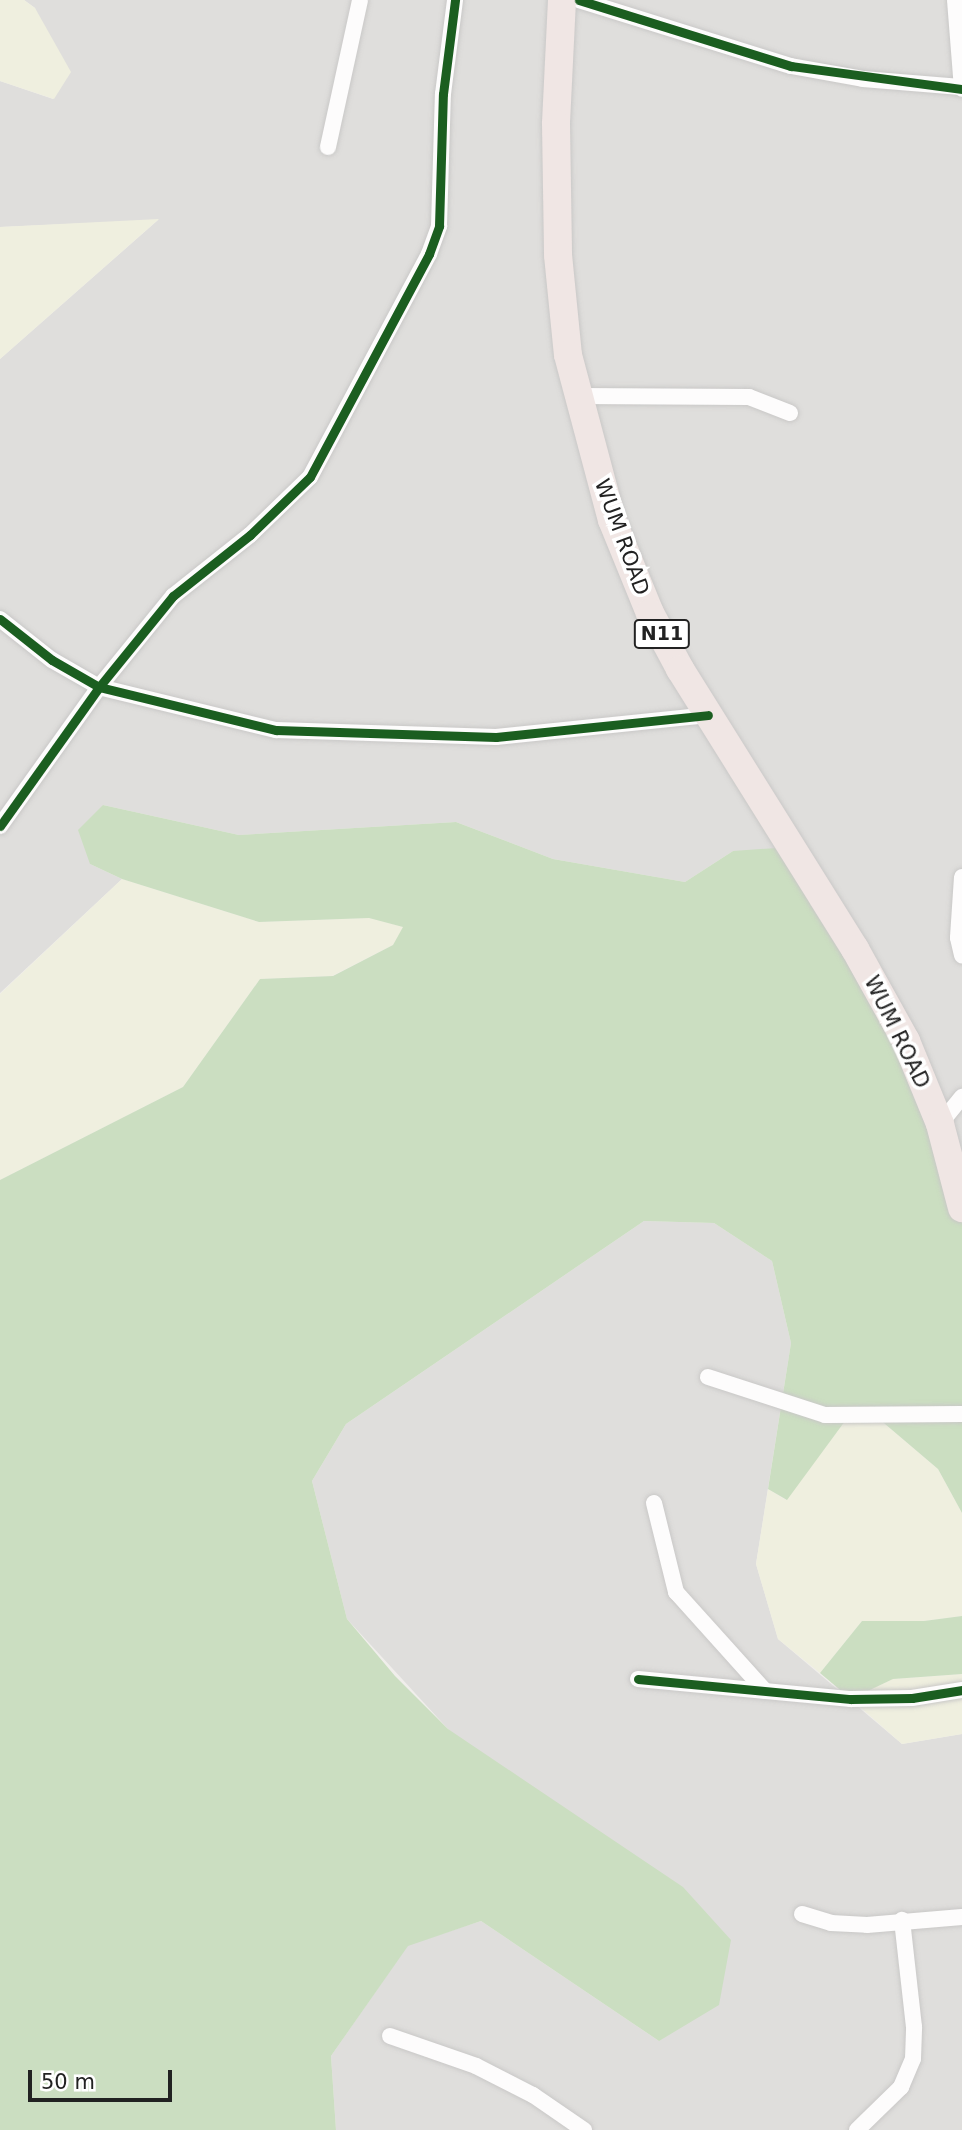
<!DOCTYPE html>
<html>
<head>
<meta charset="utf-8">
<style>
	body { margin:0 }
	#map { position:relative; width:962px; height:2130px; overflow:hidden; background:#f0eeeb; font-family:"DejaVu Sans",sans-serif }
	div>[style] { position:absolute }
	.residential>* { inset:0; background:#dfdedc }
	.farmland>* { inset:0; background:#efefdf }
	.forest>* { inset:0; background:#cbdec1 }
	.roads { filter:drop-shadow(0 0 2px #c9c8c7) drop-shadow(0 0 2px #c9c8c7) }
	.minor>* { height:16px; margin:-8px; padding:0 8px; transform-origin:8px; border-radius:8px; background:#fdfcfc }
	.trunk>* { height:28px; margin:-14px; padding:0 14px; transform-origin:14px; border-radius:14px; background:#f0e6e4 }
	.cycleway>* { height:9px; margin:-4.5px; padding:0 4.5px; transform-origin:4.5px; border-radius:4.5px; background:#1b5e20 }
	span { translate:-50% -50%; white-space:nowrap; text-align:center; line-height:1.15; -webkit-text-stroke:7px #fff; paint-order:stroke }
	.shield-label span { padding:2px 5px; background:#fff; border:2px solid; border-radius:5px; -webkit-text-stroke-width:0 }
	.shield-label { font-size:19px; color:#222; font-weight:700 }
	.street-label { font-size:21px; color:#222 }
	.scale { position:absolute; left:28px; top:2070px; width:144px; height:32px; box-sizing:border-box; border:4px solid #222; border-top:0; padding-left:9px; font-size:21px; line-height:24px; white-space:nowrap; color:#222; -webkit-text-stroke:5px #fff; paint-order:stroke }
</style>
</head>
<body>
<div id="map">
	<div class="residential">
		<i style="clip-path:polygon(24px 0,962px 0,962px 1205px,733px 851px,685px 882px,553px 859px,456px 822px,239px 835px,103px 805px,90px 864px,122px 879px,0 993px,0 359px,158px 220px,0 227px,0 81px,53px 99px,35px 8px)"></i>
		<i style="clip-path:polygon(644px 1221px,714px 1223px,772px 1261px,791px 1343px,756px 1564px,778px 1639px,902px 1744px,962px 1734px,962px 2130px,336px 2130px,331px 2056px,408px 1945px,481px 1921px,659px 2041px,448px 1729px,347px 1619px,312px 1481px,346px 1424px)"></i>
	</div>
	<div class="farmland">
		<i style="clip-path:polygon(0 0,24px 0,35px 8px,71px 72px,54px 99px,0 81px)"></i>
		<i style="clip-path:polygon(159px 219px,0 359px,0 227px)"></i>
		<i style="clip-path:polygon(122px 879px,259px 922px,369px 918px,404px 927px,393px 945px,332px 976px,260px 979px,183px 1087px,0 1180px,0 994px)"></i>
		<i style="clip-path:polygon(848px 1417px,878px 1418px,938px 1469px,962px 1513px,962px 1616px,924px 1621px,862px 1621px,820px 1673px,778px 1639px,756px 1564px,768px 1489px,786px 1500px)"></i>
		<i style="clip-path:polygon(962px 1674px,962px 1734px,902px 1744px,851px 1699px,893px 1679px)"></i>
	</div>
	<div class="forest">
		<i style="clip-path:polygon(103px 805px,239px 835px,456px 822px,553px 859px,685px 882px,733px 851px,791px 847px,855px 949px,962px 1208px,962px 1513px,938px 1469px,878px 1418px,848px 1417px,787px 1500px,768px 1489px,791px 1343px,772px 1261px,714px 1223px,644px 1221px,346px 1424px,312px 1481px,347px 1619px,395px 1676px,448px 1729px,683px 1887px,731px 1940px,719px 2005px,659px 2041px,481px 1921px,408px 1946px,331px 2056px,336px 2130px,0 2130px,0 1180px,183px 1087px,260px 979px,333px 976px,393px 945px,403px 927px,369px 918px,259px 922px,122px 879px,90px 864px,78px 830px)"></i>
		<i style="clip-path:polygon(962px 1616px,962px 1674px,893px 1679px,851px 1699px,820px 1673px,862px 1621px,924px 1621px)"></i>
	</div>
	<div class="roads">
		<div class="minor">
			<i style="left:579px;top:0;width:222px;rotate:17.3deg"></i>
			<i style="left:791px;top:66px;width:73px;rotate:10.2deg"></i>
			<i style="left:863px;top:79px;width:98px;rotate:4.7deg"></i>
			<i style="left:955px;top:0;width:89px;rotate:85.5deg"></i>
			<i style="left:328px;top:147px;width:150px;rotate:-77.7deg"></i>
			<i style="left:578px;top:396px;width:171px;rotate:0.3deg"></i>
			<i style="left:749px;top:397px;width:44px;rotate:21.3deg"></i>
			<i style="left:0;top:619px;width:66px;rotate:38.3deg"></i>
			<i style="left:52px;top:660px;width:54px;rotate:29.9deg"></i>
			<i style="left:99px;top:687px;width:182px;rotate:13.7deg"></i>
			<i style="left:276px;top:730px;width:220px;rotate:1.8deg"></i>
			<i style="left:496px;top:737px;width:213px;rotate:-5.9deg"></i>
			<i style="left:0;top:826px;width:171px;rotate:-54.5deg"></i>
			<i style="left:99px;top:687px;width:117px;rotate:-50.9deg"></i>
			<i style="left:173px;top:596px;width:98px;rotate:-38.4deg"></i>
			<i style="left:250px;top:535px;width:83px;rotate:-44deg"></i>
			<i style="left:310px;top:477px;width:253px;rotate:-61.9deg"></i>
			<i style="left:429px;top:254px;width:30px;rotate:-70deg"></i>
			<i style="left:439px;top:226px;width:132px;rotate:-88.3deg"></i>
			<i style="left:443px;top:94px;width:95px;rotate:-82.7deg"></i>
			<i style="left:962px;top:877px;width:61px;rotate:93.8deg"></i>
			<i style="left:958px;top:938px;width:18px;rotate:77deg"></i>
			<i style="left:940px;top:1124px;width:35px;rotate:-51deg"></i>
			<i style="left:708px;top:1377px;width:123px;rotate:18deg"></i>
			<i style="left:825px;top:1415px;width:137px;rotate:-0.4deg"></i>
			<i style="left:654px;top:1503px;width:92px;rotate:76.1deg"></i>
			<i style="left:676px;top:1592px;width:133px;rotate:48deg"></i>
			<i style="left:638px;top:1679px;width:214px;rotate:5.4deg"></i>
			<i style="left:851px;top:1699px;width:61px;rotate:-0.9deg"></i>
			<i style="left:912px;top:1698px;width:51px;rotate:-9.1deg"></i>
			<i style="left:802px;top:1914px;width:30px;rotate:17deg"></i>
			<i style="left:831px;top:1923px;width:36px;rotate:3deg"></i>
			<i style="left:867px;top:1925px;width:95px;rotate:-4.8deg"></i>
			<i style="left:390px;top:2036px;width:91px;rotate:19.2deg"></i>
			<i style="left:476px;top:2066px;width:64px;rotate:27deg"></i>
			<i style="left:533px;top:2095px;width:62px;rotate:34.5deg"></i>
			<i style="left:857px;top:2130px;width:62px;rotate:-44.3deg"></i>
			<i style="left:901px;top:2087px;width:30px;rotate:-67deg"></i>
			<i style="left:913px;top:2059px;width:32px;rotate:-88deg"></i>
			<i style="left:914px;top:2027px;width:108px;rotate:-96.4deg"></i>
		</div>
		<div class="trunk">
			<i style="left:562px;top:0;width:124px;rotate:92.8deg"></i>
			<i style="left:556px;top:124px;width:131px;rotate:89.1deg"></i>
			<i style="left:558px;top:255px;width:100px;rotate:84.3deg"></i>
			<i style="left:568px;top:355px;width:171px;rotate:75.1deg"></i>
			<i style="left:612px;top:520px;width:100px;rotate:67.8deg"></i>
			<i style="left:650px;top:613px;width:64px;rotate:61.8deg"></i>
			<i style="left:680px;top:669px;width:330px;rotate:58deg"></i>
			<i style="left:855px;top:949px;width:105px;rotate:61deg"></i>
			<i style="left:906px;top:1041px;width:90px;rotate:67.7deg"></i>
			<i style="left:940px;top:1124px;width:87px;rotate:75.3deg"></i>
		</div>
	</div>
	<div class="cycleway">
		<i style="left:579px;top:0;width:222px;rotate:17.3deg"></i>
		<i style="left:791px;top:66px;width:173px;rotate:7.7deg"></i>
		<i style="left:0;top:619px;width:66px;rotate:38.3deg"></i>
		<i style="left:52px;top:660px;width:54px;rotate:29.9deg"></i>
		<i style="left:99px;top:687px;width:182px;rotate:13.7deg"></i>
		<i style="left:276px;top:730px;width:220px;rotate:1.8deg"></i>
		<i style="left:496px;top:737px;width:213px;rotate:-5.9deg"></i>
		<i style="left:0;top:826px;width:171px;rotate:-54.5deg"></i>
		<i style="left:99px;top:687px;width:117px;rotate:-50.9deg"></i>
		<i style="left:173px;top:596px;width:98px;rotate:-38.4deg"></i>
		<i style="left:250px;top:535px;width:83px;rotate:-44deg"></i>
		<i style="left:310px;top:477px;width:253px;rotate:-61.9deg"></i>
		<i style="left:429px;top:254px;width:30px;rotate:-70deg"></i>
		<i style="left:439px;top:226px;width:132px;rotate:-88.3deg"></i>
		<i style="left:443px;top:94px;width:95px;rotate:-82.7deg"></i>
		<i style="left:638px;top:1679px;width:214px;rotate:5.4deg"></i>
		<i style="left:851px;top:1699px;width:61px;rotate:-0.9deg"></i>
		<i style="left:912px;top:1698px;width:51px;rotate:-9.1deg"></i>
	</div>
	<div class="shield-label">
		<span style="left:662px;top:634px">N11</span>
	</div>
	<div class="street-label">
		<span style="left:622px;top:537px;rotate:70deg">WUM ROAD</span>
		<span style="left:897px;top:1032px;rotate:64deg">WUM ROAD</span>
	</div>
	<div class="scale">50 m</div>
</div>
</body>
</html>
